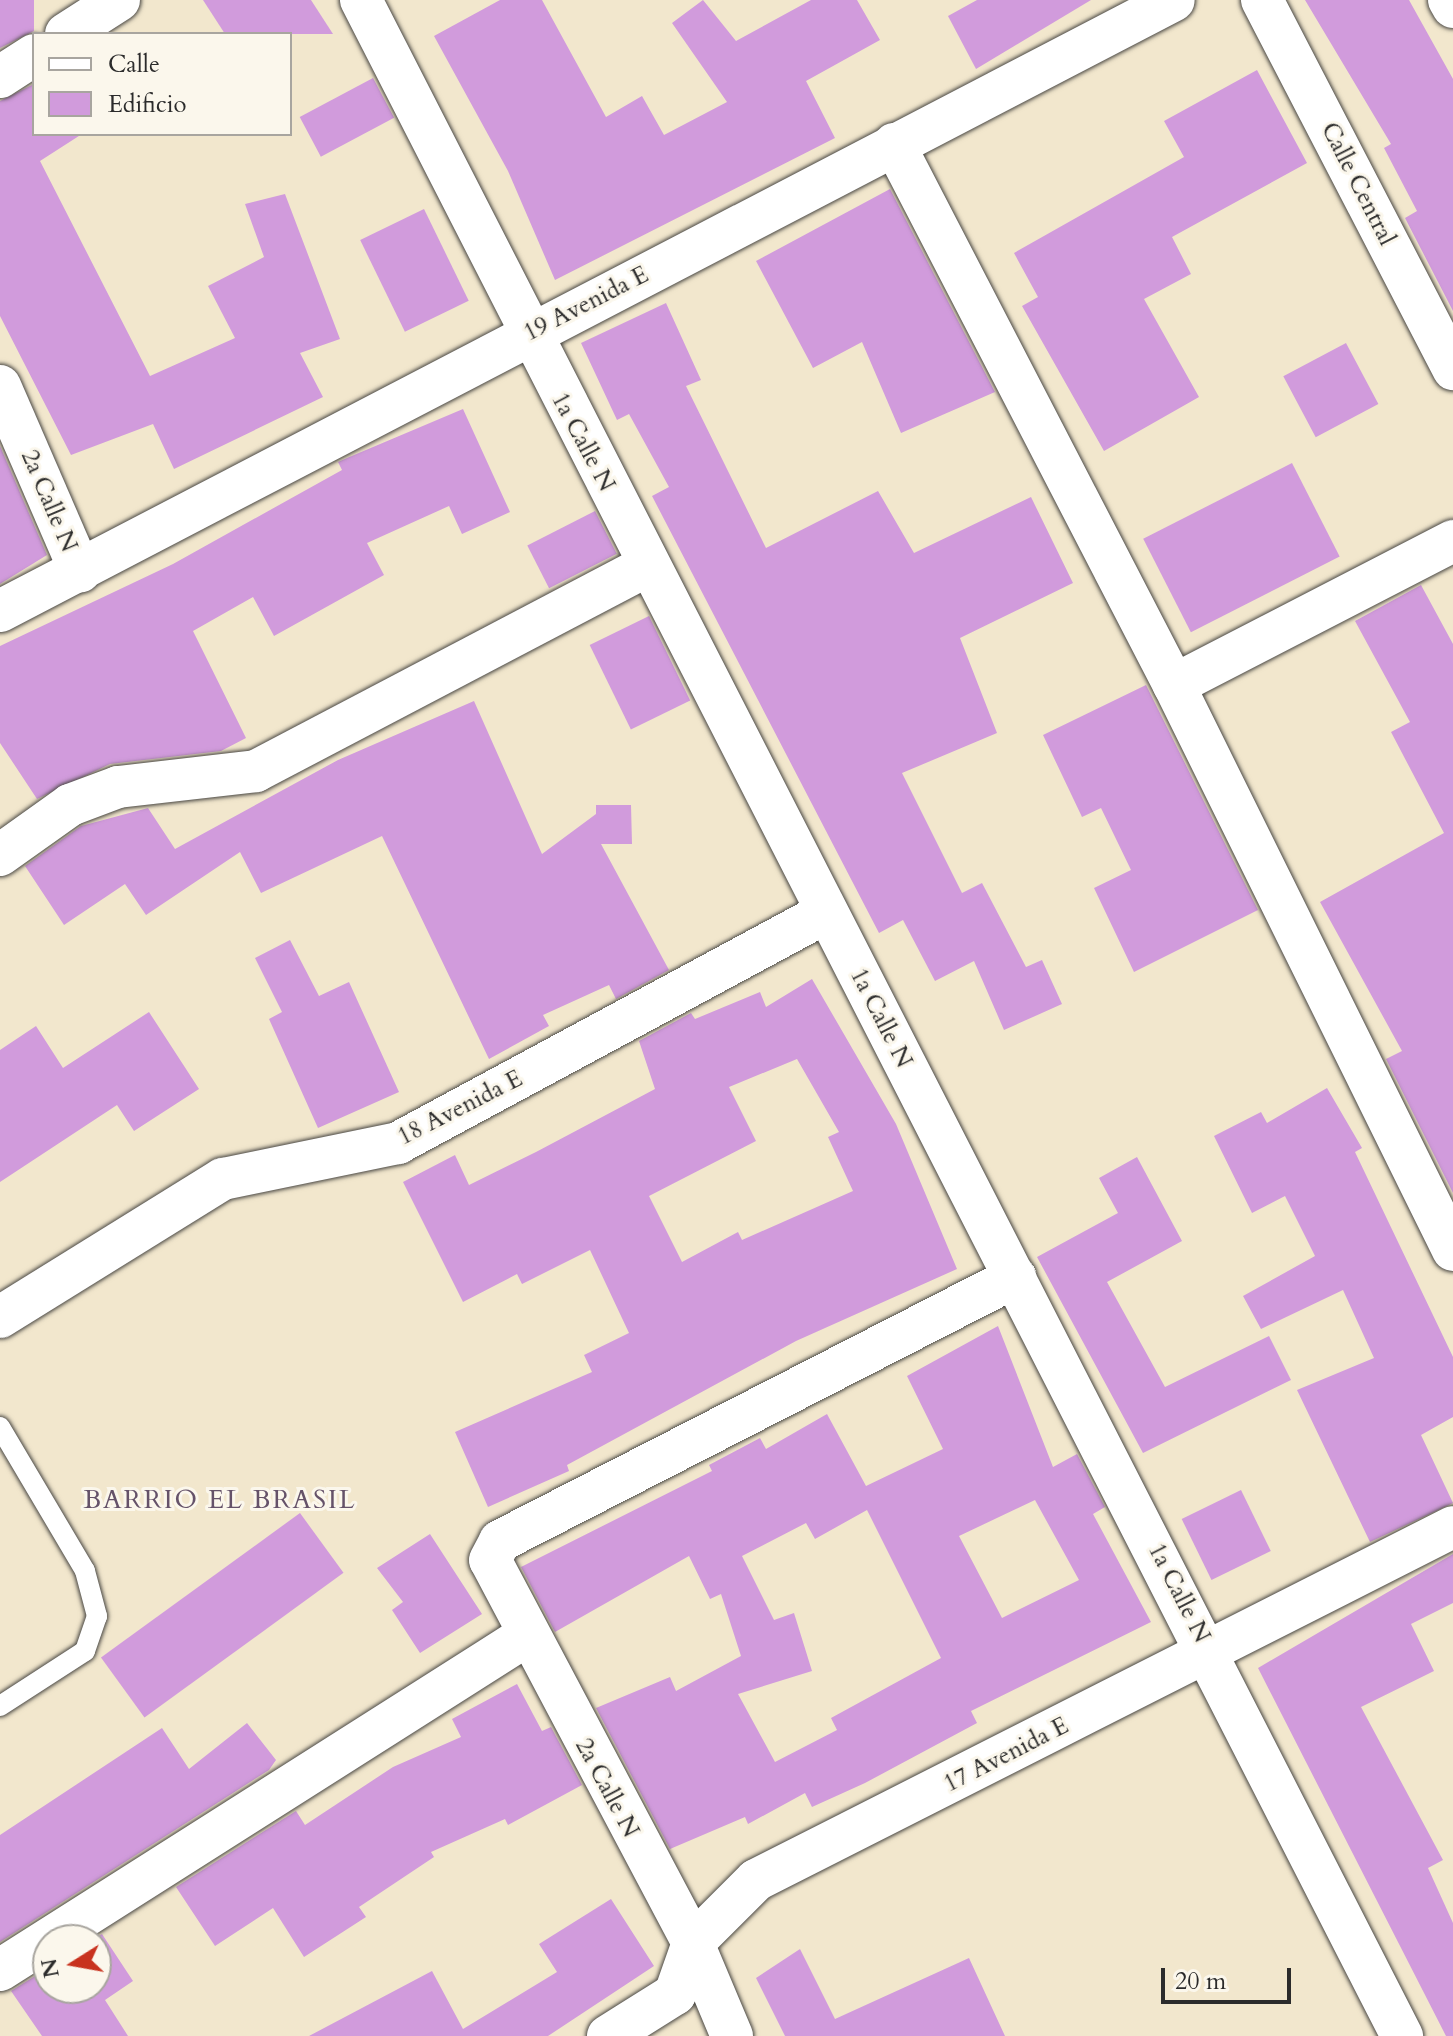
<!DOCTYPE html>
<html>
<head>
<meta charset="utf-8">
<style>
	body { margin:0 }
	#map { position:relative; width:1453px; height:2036px; overflow:hidden; background:#f2e7cd; font-family:Cardo,serif }
	div>[style] { position:absolute }
	.building>* { inset:0; background:#d19bdc; transform-origin:0 0 }
	.roads { filter:drop-shadow(0 0 2px #494743) drop-shadow(0 0 2px #494743) }
	.service>* { height:20px; margin:-10px; padding:0 10px; transform-origin:10px; border-radius:10px; background:#fff }
	.minor>* { height:42px; margin:-21px; padding:0 21px; transform-origin:21px; border-radius:21px; background:#fff }
	span { translate:-50% -50%; white-space:nowrap; text-align:center; line-height:1.15; -webkit-text-stroke:6px #fbf7ec; paint-order:stroke }
	.street-label { font-size:24px; color:#2b2b2b }
	.neighbourhood-label { font-size:26px; color:#655269; letter-spacing:2px }
	.legend { position:absolute; left:32px; top:32px; width:260px; height:104px; box-sizing:border-box; background:#fbf7ec; border:2px solid #a8a59f; margin:0; padding:10px 14px; list-style:none; font-size:24px; color:#2b2b2b }
	.legend li { display:flex; align-items:center; gap:16px; height:40px }
	.legend b { width:40px; border:2px solid #a8a59f }
	.north { position:absolute; left:32px; top:1924px; width:80px; height:80px; box-sizing:border-box; background:#fbf7ec; border:2px solid #a8a59f; border-radius:50%; rotate:259deg; font-size:22px; font-weight:700; line-height:32px; text-align:center; color:#2b2b2b }
	.north::after { content:''; display:block; margin:auto; width:28px; height:36px; background:#c8321e; clip-path:polygon(50% 0,100% 100%,50% 72%,0 100%) }
	.scale { position:absolute; left:1161px; top:1968px; width:130px; height:36px; box-sizing:border-box; border:4px solid #2b2b2b; border-top:0; padding-left:10px; font-size:24px; line-height:28px; white-space:nowrap; color:#2b2b2b; -webkit-text-stroke:6px #fbf7ec; paint-order:stroke }
</style>
</head>
<body>
<div id="map">
	<div class="building">
		<i style="clip-path:polygon(0 0,34px 0,34px 31px,0 48px)"></i>
		<i style="clip-path:polygon(203px 0,311px 0,333px 34px,225px 34px)"></i>
		<i style="clip-path:polygon(500px 0,542px 0,606px 117px,642px 96px,664px 135px,727px 102px,672px 23px,703px 0,736px 41px,811px 0,857px 0,880px 40px,806px 81px,835px 138px,555px 280px,508px 171px,434px 36px)"></i>
		<i style="clip-path:polygon(977px 0,1091px 0,976px 69px,948px 16px)"></i>
		<i style="clip-path:polygon(1305px 0,1409px 0,1453px 79px,1453px 311px,1405px 218px,1417px 211px,1384px 148px,1391px 144px)"></i>
		<i style="clip-path:polygon(1257px 70px,1307px 163px,1172px 237px,1191px 274px,1144px 299px,1199px 397px,1104px 451px,1022px 306px,1038px 297px,1014px 253px,1184px 157px,1164px 121px)"></i>
		<i style="left:373px;top:78px;width:45px;height:83px;rotate:62deg"></i>
		<i style="clip-path:polygon(34px 84px,34px 134px,82px 134px,40px 161px,150px 376px,235px 338px,208px 286px,264px 257px,245px 204px,285px 194px,340px 339px,300px 353px,323px 397px,174px 469px,153px 424px,71px 455px,0 316px,0 101px)"></i>
		<i style="clip-path:polygon(890px 189px,995px 392px,901px 433px,862px 342px,813px 368px,756px 261px)"></i>
		<i style="left:424px;top:209px;width:102px;height:71px;rotate:64deg"></i>
		<i style="clip-path:polygon(666px 303px,701px 380px,686px 386px,766px 548px,878px 491px,914px 553px,1031px 497px,1073px 583px,960px 638px,997px 733px,902px 773px,962px 893px,982px 883px,1026px 967px,1042px 960px,1062px 1004px,1004px 1030px,974px 961px,935px 981px,903px 920px,879px 933px,652px 496px,669px 487px,629px 414px,617px 420px,581px 343px)"></i>
		<i style="left:1346px;top:343px;width:69px;height:71px;rotate:62deg"></i>
		<i style="clip-path:polygon(463px 409px,510px 512px,462px 534px,449px 506px,367px 543px,384px 575px,274px 636px,253px 597px,193px 631px,246px 738px,221px 751px,110px 764px,37px 799px,0 743px,0 646px,173px 564px,342px 470px,338px 462px,347px 458px)"></i>
		<i style="clip-path:polygon(0 446px,47px 555px,0 584px)"></i>
		<i style="left:1292px;top:463px;width:105px;height:167px;rotate:63deg"></i>
		<i style="left:595px;top:511px;width:48px;height:76px;rotate:63deg"></i>
		<i style="clip-path:polygon(1421px 585px,1453px 644px,1453px 1193px,1386px 1059px,1402px 1051px,1320px 902px,1444px 833px,1391px 732px,1410px 722px,1355px 621px)"></i>
		<i style="left:649px;top:616px;width:94px;height:66px;rotate:64deg"></i>
		<i style="clip-path:polygon(1146px 685px,1258px 910px,1134px 972px,1094px 888px,1131px 870px,1101px 808px,1082px 817px,1043px 735px)"></i>
		<i style="clip-path:polygon(474px 701px,542px 854px,596px 814px,596px 805px,631px 805px,632px 844px,601px 844px,669px 970px,616px 999px,609px 985px,543px 1015px,549px 1026px,489px 1059px,382px 836px,261px 893px,240px 852px,146px 915px,125px 884px,64px 925px,25px 866px,81px 826px,148px 808px,175px 849px,338px 760px)"></i>
		<i style="clip-path:polygon(290px 940px,319px 996px,349px 982px,399px 1092px,318px 1128px,269px 1019px,282px 1012px,255px 958px)"></i>
		<i style="clip-path:polygon(evenodd,812px 979px,896px 1124px,957px 1269px,796px 1341px,567px 1465px,569px 1471px,488px 1507px,455px 1432px,592px 1372px,584px 1355px,629px 1333px,590px 1250px,522px 1284px,517px 1274px,463px 1302px,403px 1182px,455px 1155px,469px 1185px,536px 1152px,655px 1089px,639px 1041px,691px 1013px,695px 1019px,760px 992px,766px 1007px,812px 979px,797px 1059px,839px 1132px,828px 1137px,853px 1191px,742px 1240px,738px 1232px,682px 1262px,649px 1196px,756px 1141px,729px 1087px,797px 1059px)"></i>
		<i style="clip-path:polygon(149px 1012px,199px 1089px,134px 1131px,117px 1105px,0 1182px,0 1050px,36px 1026px,63px 1068px)"></i>
		<i style="clip-path:polygon(1327px 1088px,1362px 1148px,1355px 1152px,1453px 1357px,1453px 1417px,1421px 1435px,1453px 1503px,1370px 1542px,1297px 1390px,1374px 1358px,1343px 1290px,1261px 1329px,1243px 1296px,1315px 1256px,1285px 1196px,1252px 1213px,1214px 1136px,1261px 1112px,1267px 1123px)"></i>
		<i style="clip-path:polygon(1137px 1157px,1182px 1241px,1107px 1282px,1165px 1387px,1269px 1336px,1291px 1380px,1143px 1453px,1037px 1257px,1118px 1213px,1099px 1178px)"></i>
		<i style="clip-path:polygon(evenodd,998px 1326px,1053px 1467px,1077px 1454px,1105px 1507px,1093px 1514px,1151px 1622px,971px 1711px,977px 1723px,865px 1783px,812px 1807px,805px 1793px,748px 1824px,745px 1817px,670px 1849px,596px 1708px,670px 1677px,676px 1691px,741px 1656px,721px 1594px,710px 1599px,689px 1556px,555px 1632px,521px 1567px,712px 1471px,709px 1465px,760px 1438px,766px 1449px,827px 1414px,866px 1486px,943px 1449px,907px 1376px,998px 1326px,1035px 1500px,1079px 1580px,1002px 1618px,959px 1536px,1035px 1500px,998px 1326px,867px 1510px,941px 1658px,831px 1718px,837px 1730px,775px 1762px,738px 1694px,812px 1671px,794px 1613px,774px 1620px,742px 1556px,806px 1523px,815px 1539px,867px 1510px)"></i>
		<i style="left:1241px;top:1490px;width:68px;height:66px;rotate:64deg"></i>
		<i style="left:300px;top:1513px;width:74px;height:246px;rotate:54deg"></i>
		<i style="clip-path:polygon(430px 1534px,482px 1614px,420px 1653px,392px 1610px,403px 1602px,377px 1568px)"></i>
		<i style="clip-path:polygon(1453px 1554px,1453px 1603px,1411px 1624px,1434px 1671px,1361px 1707px,1443px 1860px,1428px 1868px,1453px 1923px,1453px 2036px,1446px 2036px,1258px 1668px)"></i>
		<i style="clip-path:polygon(517px 1684px,542px 1731px,551px 1727px,582px 1785px,508px 1825px,505px 1819px,431px 1852px,434px 1857px,359px 1907px,366px 1917px,304px 1957px,273px 1908px,215px 1946px,176px 1887px,296px 1811px,305px 1825px,393px 1767px,461px 1737px,452px 1719px)"></i>
		<i style="clip-path:polygon(247px 1723px,276px 1760px,269px 1770px,0 1942px,0 1835px,162px 1728px,189px 1769px)"></i>
		<i style="clip-path:polygon(611px 1899px,654px 1966px,548px 2036px,309px 2036px,432px 1971px,463px 2029px,557px 1972px,539px 1944px)"></i>
		<i style="clip-path:polygon(102px 1934px,133px 1981px,105px 2000px,128px 2036px,42px 2036px,11px 1991px,48px 1968px,48px 1988px,96px 1988px,92px 1940px)"></i>
		<i style="clip-path:polygon(800px 1949px,835px 2019px,969px 1958px,1005px 2036px,785px 2036px,756px 1978px)"></i>
	</div>
	<div class="roads">
		<div class="service">
			<i style="left:0;top:1427px;width:167px;rotate:59.4deg"></i>
			<i style="left:85px;top:1571px;width:47px;rotate:75.1deg"></i>
			<i style="left:97px;top:1616px;width:37px;rotate:109deg"></i>
			<i style="left:85px;top:1651px;width:101px;rotate:147.1deg"></i>
		</div>
		<div class="minor">
			<i style="left:361px;top:0;width:2287px;rotate:62.92deg"></i>
			<i style="left:1262px;top:0;width:416px;rotate:62.6deg"></i>
			<i style="left:1449px;top:0;width:8px;rotate:60deg"></i>
			<i style="left:66px;top:34px;width:63px;rotate:-32.7deg"></i>
			<i style="left:0;top:77px;width:40px;rotate:-32.9deg"></i>
			<i style="left:894px;top:144px;width:609px;rotate:62.64deg"></i>
			<i style="left:1174px;top:685px;width:630px;rotate:63.72deg"></i>
			<i style="left:0;top:386px;width:202px;rotate:66.6deg"></i>
			<i style="left:0;top:611px;width:1323px;rotate:-27.49deg"></i>
			<i style="left:1174px;top:685px;width:314px;rotate:-27.3deg"></i>
			<i style="left:0;top:855px;width:86px;rotate:-35.5deg"></i>
			<i style="left:70px;top:805px;width:51px;rotate:-20.6deg"></i>
			<i style="left:118px;top:787px;width:139px;rotate:-6.6deg"></i>
			<i style="left:256px;top:771px;width:443px;rotate:-27.7deg"></i>
			<i style="left:0;top:1317px;width:262px;rotate:-31.8deg"></i>
			<i style="left:223px;top:1179px;width:179px;rotate:-11.6deg"></i>
			<i style="left:398px;top:1143px;width:486px;rotate:-28.3deg"></i>
			<i style="left:0;top:1970px;width:623px;rotate:-32.41deg"></i>
			<i style="left:608px;top:2036px;width:79px;rotate:-32.1deg"></i>
			<i style="left:675px;top:1994px;width:54px;rotate:-70.6deg"></i>
			<i style="left:693px;top:1943px;width:89px;rotate:-45deg"></i>
			<i style="left:756px;top:1880px;width:781px;rotate:-26.86deg"></i>
			<i style="left:732px;top:2036px;width:101px;rotate:-112.8deg"></i>
			<i style="left:693px;top:1943px;width:433px;rotate:-117.9deg"></i>
			<i style="left:490px;top:1560px;width:21px;rotate:-62deg"></i>
			<i style="left:500px;top:1541px;width:579px;rotate:-27.14deg"></i>
		</div>
	</div>
	<div class="street-label">
		<span style="left:1358px;top:184px;rotate:63deg">Calle Central</span>
		<span style="left:586px;top:304px;rotate:-27deg">19 Avenida E</span>
		<span style="left:583px;top:442px;rotate:62deg">1a Calle N</span>
		<span style="left:49px;top:501px;rotate:67deg">2a Calle N</span>
		<span style="left:881px;top:1018px;rotate:63deg">1a Calle N</span>
		<span style="left:460px;top:1108px;rotate:-27deg">18 Avenida E</span>
		<span style="left:1179px;top:1593px;rotate:63deg">1a Calle N</span>
		<span style="left:1006px;top:1755px;rotate:-27deg">17 Avenida E</span>
		<span style="left:607px;top:1788px;rotate:62deg">2a Calle N</span>
	</div>
	<div class="neighbourhood-label">
		<span style="left:220px;top:1500px">BARRIO EL BRASIL</span>
	</div>
	<ul class="legend">
	<li><b style="height:10px;background:#fff"></b>Calle</li>
	<li><b style="height:22px;background:#d19bdc"></b>Edificio</li>
	</ul>
	<div class="north">N</div>
	<div class="scale">20 m</div>
</div>
</body>
</html>
